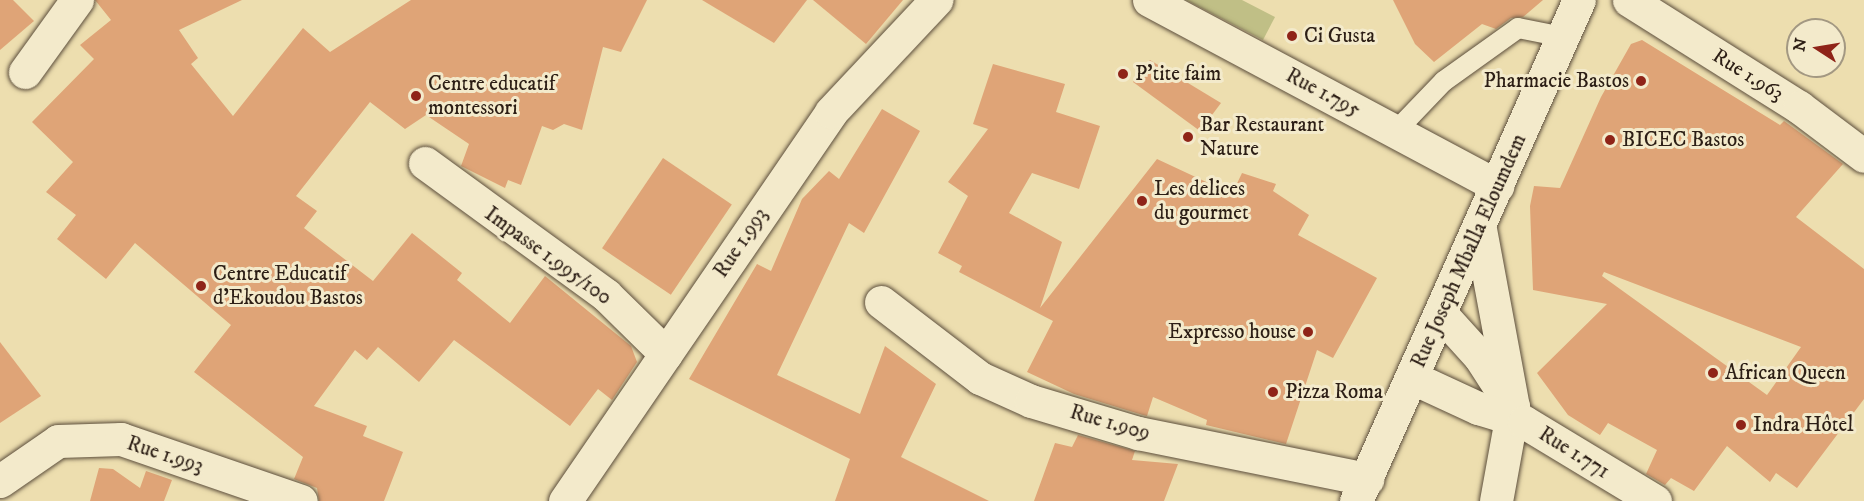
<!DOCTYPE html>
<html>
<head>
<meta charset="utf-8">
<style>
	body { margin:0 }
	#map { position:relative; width:1864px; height:501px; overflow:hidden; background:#eddeaf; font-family:"IM FELL DW Pica",serif }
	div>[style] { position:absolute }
	.green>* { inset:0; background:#c0bf86 }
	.building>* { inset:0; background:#dfa477; transform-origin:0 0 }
	.roads { filter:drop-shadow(0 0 2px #5c4e3c) drop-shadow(0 0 2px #5c4e3c) }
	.lane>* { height:20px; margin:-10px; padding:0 10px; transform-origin:10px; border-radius:10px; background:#f3eacb }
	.street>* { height:33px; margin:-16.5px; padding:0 16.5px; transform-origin:16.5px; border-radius:16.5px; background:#f3eacb }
	.secondary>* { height:33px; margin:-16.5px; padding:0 16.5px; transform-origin:16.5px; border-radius:16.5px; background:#f3eacb }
	.dots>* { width:16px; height:16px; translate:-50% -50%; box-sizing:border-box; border:3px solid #f3eacb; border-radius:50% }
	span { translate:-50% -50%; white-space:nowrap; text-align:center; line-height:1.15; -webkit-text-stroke:6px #f3eacb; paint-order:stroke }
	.poi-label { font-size:21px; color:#2c1e15 }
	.left { translate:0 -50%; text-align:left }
	.right { translate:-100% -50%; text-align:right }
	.street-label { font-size:21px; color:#2c1e15 }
	.north { position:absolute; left:1786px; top:18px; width:60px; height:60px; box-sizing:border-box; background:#f3eacb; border:2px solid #a39882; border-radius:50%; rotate:282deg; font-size:16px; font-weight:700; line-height:24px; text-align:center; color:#2c1e15 }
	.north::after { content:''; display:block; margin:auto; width:21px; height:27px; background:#8f2418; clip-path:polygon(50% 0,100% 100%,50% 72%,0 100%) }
</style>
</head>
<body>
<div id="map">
	<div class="green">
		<i style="clip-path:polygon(1186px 0,1242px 0,1275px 17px,1263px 40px)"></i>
	</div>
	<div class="building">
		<i style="clip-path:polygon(0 0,13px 0,34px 21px,0 50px)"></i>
		<i style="clip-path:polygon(95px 0,242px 0,179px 30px,198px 58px,191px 64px,233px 116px,303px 28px,330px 52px,411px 0,647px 0,621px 52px,603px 47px,582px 130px,564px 124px,553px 130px,542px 126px,521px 185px,508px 180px,505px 188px,461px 166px,469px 144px,426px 115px,405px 129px,370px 102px,296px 196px,317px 211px,304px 228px,373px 281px,412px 233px,462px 273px,457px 280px,510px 323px,545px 276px,631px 346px,637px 362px,612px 400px,598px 389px,570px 426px,454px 340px,419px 382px,378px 347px,367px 360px,355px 350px,314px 406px,367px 426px,363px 436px,403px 452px,384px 501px,319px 501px,317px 488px,294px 479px,303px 457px,194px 372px,231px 325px,135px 243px,106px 279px,57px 239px,76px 215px,46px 192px,73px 162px,32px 122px,94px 59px,80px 45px,111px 20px)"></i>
		<i style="clip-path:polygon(702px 0,807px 0,774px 43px)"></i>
		<i style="clip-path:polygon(813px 0,903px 0,866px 44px)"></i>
		<i style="clip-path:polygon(1393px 0,1543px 0,1523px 17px,1511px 18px,1496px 29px,1482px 24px,1434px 62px,1415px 44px)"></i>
		<i style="clip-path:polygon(evenodd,1642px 40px,1780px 125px,1784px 121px,1843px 164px,1796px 217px,1864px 269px,1864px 399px,1797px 488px,1776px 473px,1770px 482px,1727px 446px,1694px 491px,1671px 478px,1665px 485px,1646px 474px,1657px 450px,1608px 423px,1600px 435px,1568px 415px,1537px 373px,1607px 304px,1533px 290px,1530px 206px,1534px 186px,1560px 188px,1601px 97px,1631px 44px,1642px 40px,1604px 272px,1801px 347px,1767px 395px,1602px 276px,1604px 272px)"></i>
		<i style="clip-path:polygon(1150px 60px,1221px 103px,1200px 131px,1133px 82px)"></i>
		<i style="clip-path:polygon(993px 64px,1065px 84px,1056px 112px,1100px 126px,1079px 189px,1032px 173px,1009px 213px,1062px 242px,1040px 308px,1157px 159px,1232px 194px,1242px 173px,1276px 184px,1273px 191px,1309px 215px,1298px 235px,1377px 278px,1333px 358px,1317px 350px,1286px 444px,1206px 425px,1207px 420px,1153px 397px,1147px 416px,1143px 415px,1074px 394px,1027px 372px,1053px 321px,959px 272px,962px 266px,938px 253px,968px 196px,948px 182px,988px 129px,973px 124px)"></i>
		<i style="clip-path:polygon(882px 109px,920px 131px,864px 233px,849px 223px,777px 375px,860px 414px,885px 346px,936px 384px,901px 457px,989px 501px,835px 501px,850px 459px,689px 379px,757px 264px,771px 271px,802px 199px,829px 171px,839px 179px)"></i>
		<i style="left:663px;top:158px;width:83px;height:109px;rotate:34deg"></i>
		<i style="clip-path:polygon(0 342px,41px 396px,0 423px)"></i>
		<i style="clip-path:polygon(1078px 435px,1135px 451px,1132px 460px,1178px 464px,1164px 501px,1034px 501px,1055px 443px,1072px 447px)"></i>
		<i style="clip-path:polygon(99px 468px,113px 469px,140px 488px,146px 471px,172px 480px,164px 501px,90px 501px)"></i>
	</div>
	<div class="roads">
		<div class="lane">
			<i style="left:1396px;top:131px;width:69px;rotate:-46.2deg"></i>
			<i style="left:1444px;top:81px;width:91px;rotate:-35.6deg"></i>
			<i style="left:1518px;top:28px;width:46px;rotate:11.3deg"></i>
		</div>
		<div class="street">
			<i style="left:1149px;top:0;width:395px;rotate:28.1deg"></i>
			<i style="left:1629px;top:0;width:201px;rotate:32.2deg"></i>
			<i style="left:1799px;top:107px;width:81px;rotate:37deg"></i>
			<i style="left:25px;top:72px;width:89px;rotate:-54.2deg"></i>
			<i style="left:425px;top:163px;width:224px;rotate:36.1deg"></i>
			<i style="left:606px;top:295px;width:84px;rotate:44.5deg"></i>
			<i style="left:881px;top:302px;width:125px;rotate:37.5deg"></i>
			<i style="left:980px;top:378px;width:56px;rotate:24.3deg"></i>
			<i style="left:1031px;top:401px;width:112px;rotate:16.7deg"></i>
			<i style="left:1138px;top:433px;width:234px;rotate:11.4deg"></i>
			<i style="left:0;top:481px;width:70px;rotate:-34.6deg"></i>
			<i style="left:58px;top:441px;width:63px;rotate:-1.8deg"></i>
			<i style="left:121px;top:439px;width:190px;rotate:19deg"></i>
			<i style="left:565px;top:501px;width:471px;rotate:-55.6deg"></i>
			<i style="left:831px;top:112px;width:154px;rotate:-46.8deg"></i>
			<i style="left:1496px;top:501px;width:96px;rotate:-79.7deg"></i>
		</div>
		<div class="secondary">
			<i style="left:1480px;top:229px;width:181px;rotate:79.5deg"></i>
			<i style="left:1442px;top:315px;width:57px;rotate:47.9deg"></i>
			<i style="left:1480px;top:357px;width:54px;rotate:57.2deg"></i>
			<i style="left:1413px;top:378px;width:72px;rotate:24.8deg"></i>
			<i style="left:1478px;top:408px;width:48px;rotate:16.9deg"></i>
			<i style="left:1524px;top:422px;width:153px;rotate:31.1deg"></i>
			<i style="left:1356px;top:501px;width:548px;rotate:-66.01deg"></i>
		</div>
	</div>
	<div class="dots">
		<i style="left:1292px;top:36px;background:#8f2418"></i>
		<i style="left:1123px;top:74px;background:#8f2418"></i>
		<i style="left:1641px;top:81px;background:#8f2418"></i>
		<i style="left:416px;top:96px;background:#8f2418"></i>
		<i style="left:1188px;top:137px;background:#8f2418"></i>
		<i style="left:1610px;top:140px;background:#8f2418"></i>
		<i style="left:1142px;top:201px;background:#8f2418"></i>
		<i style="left:201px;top:286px;background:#8f2418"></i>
		<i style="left:1308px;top:332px;background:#8f2418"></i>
		<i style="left:1713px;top:373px;background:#8f2418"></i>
		<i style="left:1273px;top:392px;background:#8f2418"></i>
		<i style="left:1741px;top:425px;background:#8f2418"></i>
	</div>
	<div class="poi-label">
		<span class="left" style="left:1304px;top:36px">Ci Gusta</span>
		<span class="left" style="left:1135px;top:74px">P'tite faim</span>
		<span class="right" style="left:1629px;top:81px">Pharmacie Bastos</span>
		<span class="left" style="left:428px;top:96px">Centre educatif<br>montessori</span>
		<span class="left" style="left:1200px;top:137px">Bar Restaurant<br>Nature</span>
		<span class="left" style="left:1622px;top:140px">BICEC Bastos</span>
		<span class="left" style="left:1154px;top:201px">Les delices<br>du gourmet</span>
		<span class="left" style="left:213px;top:286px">Centre Educatif<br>d'Ekoudou Bastos</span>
		<span class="right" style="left:1296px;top:332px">Expresso house</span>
		<span class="left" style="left:1725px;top:373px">African Queen</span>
		<span class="left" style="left:1285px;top:392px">Pizza Roma</span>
		<span class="left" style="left:1753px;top:425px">Indra Hôtel</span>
	</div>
	<div class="street-label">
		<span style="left:1748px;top:75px;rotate:32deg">Rue 1.963</span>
		<span style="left:1323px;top:93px;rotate:28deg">Rue 1.795</span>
		<span style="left:741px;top:243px;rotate:-56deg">Rue 1.993</span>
		<span style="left:1469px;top:251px;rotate:-66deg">Rue Joseph Mballa Eloumdem</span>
		<span style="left:548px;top:256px;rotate:36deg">Impasse 1.995/100</span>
		<span style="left:1110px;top:423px;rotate:16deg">Rue 1.909</span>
		<span style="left:1574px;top:453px;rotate:32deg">Rue 1.771</span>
		<span style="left:165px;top:455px;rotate:18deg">Rue 1.993</span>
	</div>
	<div class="north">N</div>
</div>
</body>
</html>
